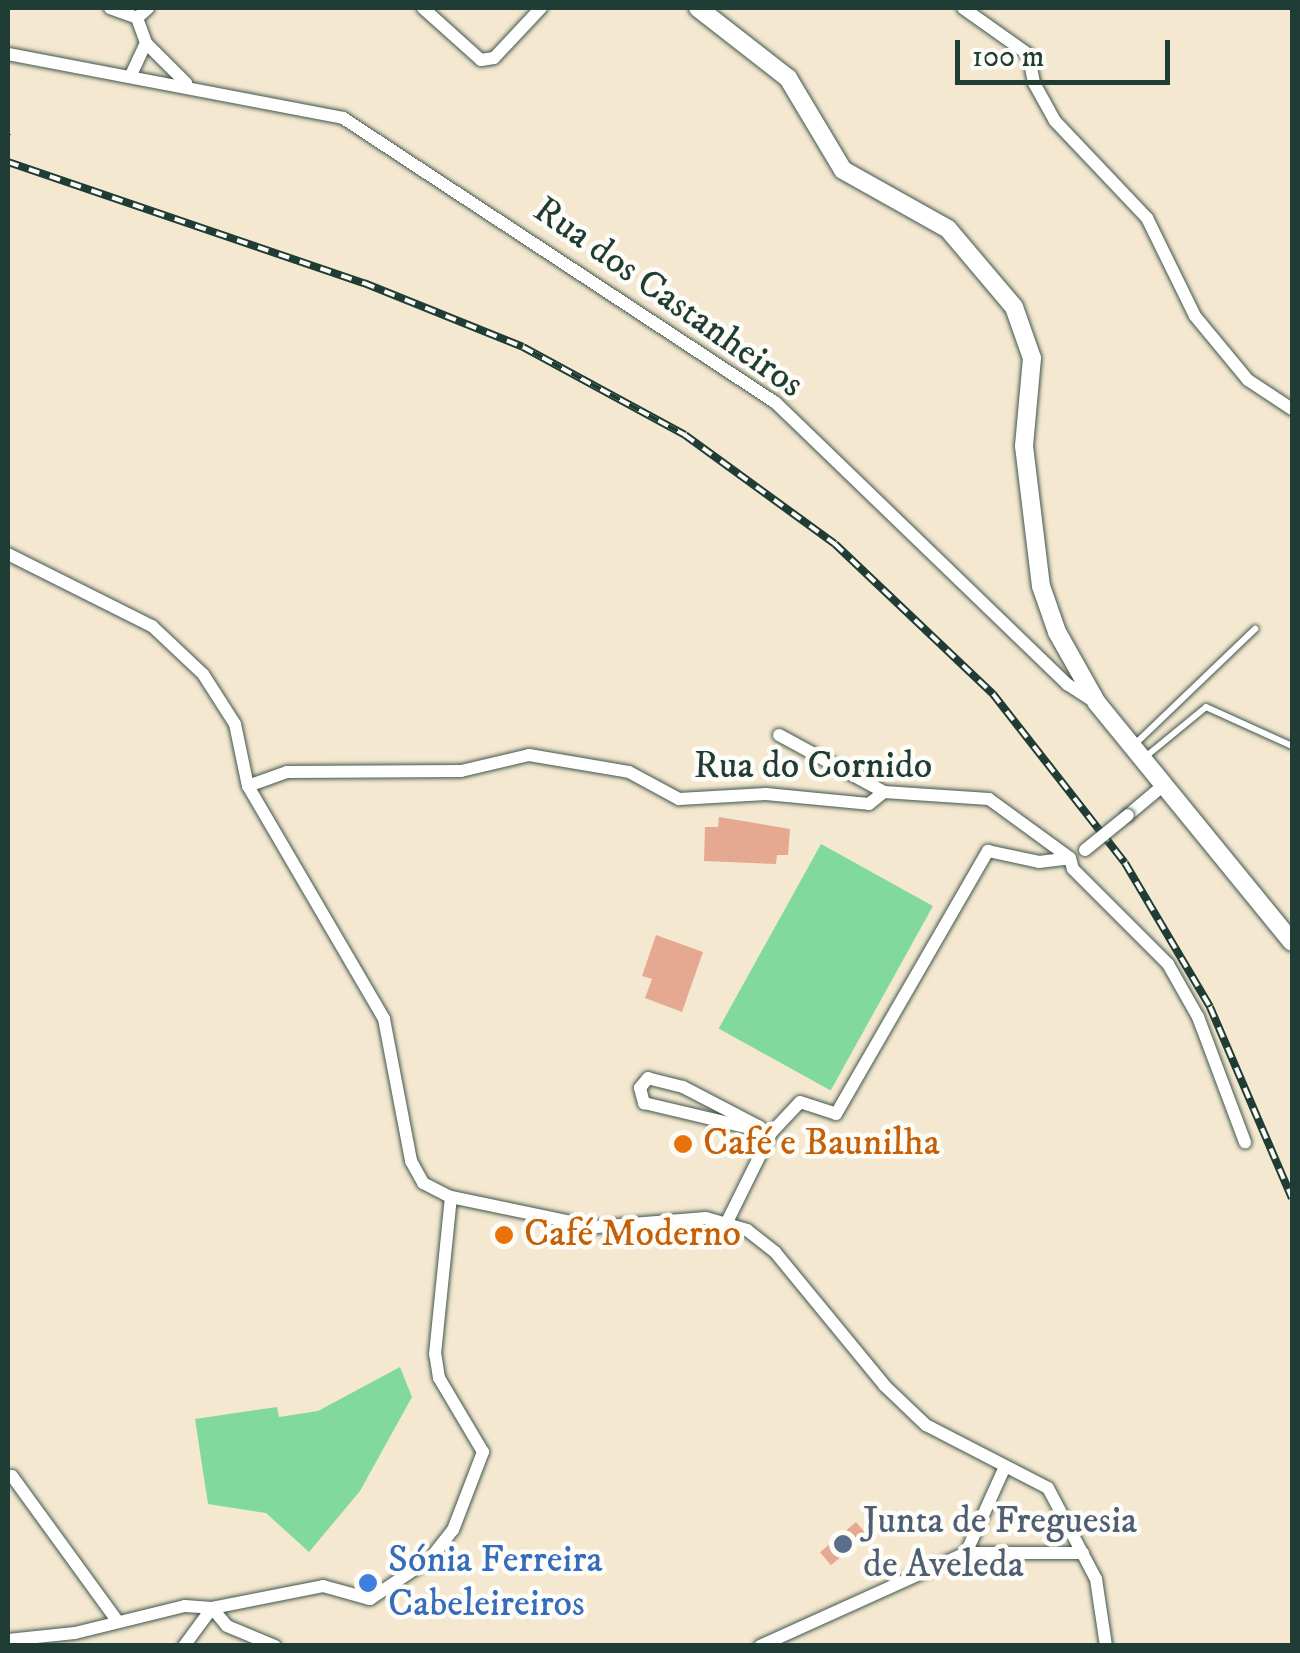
<!DOCTYPE html>
<html>
<head>
<meta charset="utf-8">
<style>
	body { margin:0 }
	#map { position:relative; width:1300px; height:1653px; overflow:hidden; background:#f5e8d1; font-family:"IM FELL DW Pica",serif }
	div>[style] { position:absolute }
	.green>* { inset:0; background:#81d99e; transform-origin:0 0 }
	.building>* { inset:0; background:#e5a991; transform-origin:0 0 }
	.path>* { height:2.5px; margin-top:-1.25px; transform-origin:0; background:repeating-linear-gradient(90deg,#3f574c 0 2.5px,transparent 0 10.5px) }
	.roads { filter:drop-shadow(0 0 2px #3f574c) drop-shadow(0 0 2px #3f574c) }
	.lane>* { height:6px; margin:-3px; padding:0 3px; transform-origin:3px; border-radius:3px; background:#fff }
	.street>* { height:12px; margin:-6px; padding:0 6px; transform-origin:6px; border-radius:6px; background:#fff }
	.secondary>* { height:18px; margin:-9px; padding:0 9px; transform-origin:9px; border-radius:9px; background:#fff }
	.rail>* { height:8px; margin-top:-4px; transform-origin:0; background:repeating-linear-gradient(90deg,#fdfcf7 0 11px,#1f3d34 0 22px); box-sizing:border-box; border-block:2px solid #1f3d34 }
	.bridges { filter:drop-shadow(0 0 2px #3f574c) drop-shadow(0 0 2px #3f574c) }
	.street-bridge>* { height:12px; margin:-6px; padding:0 6px; transform-origin:6px; border-radius:6px; background:#fff }
	.dots>* { width:28px; height:28px; translate:-50% -50%; box-sizing:border-box; border:5px solid #fdfcf7; border-radius:50% }
	span { translate:-50% -50%; white-space:nowrap; text-align:center; line-height:1.15; -webkit-text-stroke:9px #fdfcf7; paint-order:stroke }
	.street-label { font-size:38px; color:#1f3d34 }
	.food-label { font-size:38px; color:#c56008 }
	.left { translate:0 -50%; text-align:left }
	.service-label { font-size:38px; color:#4e5e75 }
	.shop-label { font-size:38px; color:#366cbe }
	.frame { position:absolute; inset:0; border:10px solid #1f3d34; pointer-events:none }
	.scale { position:absolute; left:955px; top:40px; width:215px; height:45px; box-sizing:border-box; border:5px solid #1f3d34; border-top:0; padding-left:12px; font-size:30px; line-height:35px; white-space:nowrap; color:#1f3d34; -webkit-text-stroke:8px #fdfcf7; paint-order:stroke }
</style>
</head>
<body>
<div id="map">
	<div class="green">
		<i style="left:821px;top:844px;width:128px;height:211px;rotate:29deg"></i>
		<i style="clip-path:polygon(400px 1367px,412px 1397px,360px 1491px,309px 1552px,266px 1513px,208px 1504px,195px 1419px,277px 1407px,279px 1417px,318px 1411px)"></i>
	</div>
	<div class="building">
		<i style="clip-path:polygon(719px 817px,790px 829px,788px 855px,777px 855px,776px 864px,704px 861px,705px 827px,718px 827px)"></i>
		<i style="clip-path:polygon(656px 935px,703px 952px,682px 1012px,645px 998px,652px 979px,642px 976px)"></i>
		<i style="left:856px;top:1522px;width:17px;height:47px;rotate:50deg"></i>
	</div>
	<div class="path">
		<i style="left:8px;top:134px;width:7px;rotate:27deg"></i>
	</div>
	<div class="roads">
		<div class="lane">
			<i style="left:1134px;top:745px;width:168px;rotate:-43.8deg"></i>
			<i style="left:1144px;top:758px;width:80px;rotate:-39.4deg"></i>
			<i style="left:1206px;top:707px;width:94px;rotate:24.4deg"></i>
		</div>
		<div class="street">
			<i style="left:110px;top:8px;width:29px;rotate:20deg"></i>
			<i style="left:137px;top:18px;width:27px;rotate:70deg"></i>
			<i style="left:146px;top:43px;width:57px;rotate:45deg"></i>
			<i style="left:423px;top:8px;width:78px;rotate:41.9deg"></i>
			<i style="left:481px;top:60px;width:13px;rotate:-9deg"></i>
			<i style="left:494px;top:58px;width:69px;rotate:-46.8deg"></i>
			<i style="left:963px;top:8px;width:80px;rotate:35.3deg"></i>
			<i style="left:1028px;top:54px;width:30px;rotate:78deg"></i>
			<i style="left:1034px;top:83px;width:43px;rotate:61.1deg"></i>
			<i style="left:1055px;top:121px;width:134px;rotate:46.5deg"></i>
			<i style="left:1147px;top:218px;width:109px;rotate:63.9deg"></i>
			<i style="left:1195px;top:316px;width:83px;rotate:50.4deg"></i>
			<i style="left:1248px;top:380px;width:53px;rotate:33.4deg"></i>
			<i style="left:137px;top:18px;width:15px;rotate:-42deg"></i>
			<i style="left:8px;top:54px;width:341px;rotate:10.8deg"></i>
			<i style="left:343px;top:118px;width:518px;rotate:33.35deg"></i>
			<i style="left:776px;top:403px;width:405px;rotate:44deg"></i>
			<i style="left:1067px;top:684px;width:33px;rotate:33deg"></i>
			<i style="left:131px;top:75px;width:35px;rotate:-65deg"></i>
			<i style="left:8px;top:554px;width:161px;rotate:26.6deg"></i>
			<i style="left:152px;top:626px;width:70px;rotate:43.3deg"></i>
			<i style="left:203px;top:674px;width:59px;rotate:57.4deg"></i>
			<i style="left:235px;top:724px;width:63px;rotate:78.2deg"></i>
			<i style="left:248px;top:786px;width:270px;rotate:59.7deg"></i>
			<i style="left:384px;top:1019px;width:145px;rotate:79.2deg"></i>
			<i style="left:411px;top:1161px;width:25px;rotate:61deg"></i>
			<i style="left:423px;top:1183px;width:31px;rotate:27deg"></i>
			<i style="left:451px;top:1197px;width:148px;rotate:11.7deg"></i>
			<i style="left:596px;top:1227px;width:110px;rotate:-4.7deg"></i>
			<i style="left:706px;top:1218px;width:43px;rotate:16.3deg"></i>
			<i style="left:747px;top:1230px;width:36px;rotate:38deg"></i>
			<i style="left:775px;top:1252px;width:173px;rotate:50.6deg"></i>
			<i style="left:885px;top:1386px;width:57px;rotate:43.6deg"></i>
			<i style="left:926px;top:1425px;width:137px;rotate:27.3deg"></i>
			<i style="left:1048px;top:1488px;width:103px;rotate:62.2deg"></i>
			<i style="left:1096px;top:1579px;width:68px;rotate:81.5deg"></i>
			<i style="left:779px;top:735px;width:119px;rotate:28.5deg"></i>
			<i style="left:248px;top:786px;width:41px;rotate:-19.7deg"></i>
			<i style="left:287px;top:772px;width:174px;rotate:-0.3deg"></i>
			<i style="left:461px;top:771px;width:70px;rotate:-13.2deg"></i>
			<i style="left:529px;top:755px;width:101px;rotate:9.6deg"></i>
			<i style="left:629px;top:772px;width:57px;rotate:28.4deg"></i>
			<i style="left:679px;top:799px;width:87px;rotate:-3.3deg"></i>
			<i style="left:766px;top:794px;width:103px;rotate:5.5deg"></i>
			<i style="left:869px;top:804px;width:19px;rotate:-39deg"></i>
			<i style="left:884px;top:792px;width:105px;rotate:3.8deg"></i>
			<i style="left:989px;top:799px;width:100px;rotate:36.1deg"></i>
			<i style="left:1070px;top:858px;width:11px;rotate:75deg"></i>
			<i style="left:1073px;top:869px;width:134px;rotate:45deg"></i>
			<i style="left:1168px;top:964px;width:61px;rotate:60.5deg"></i>
			<i style="left:1198px;top:1017px;width:134px;rotate:69.4deg"></i>
			<i style="left:1128px;top:815px;width:48px;rotate:-40deg"></i>
			<i style="left:760px;top:1127px;width:87px;rotate:-152.5deg"></i>
			<i style="left:683px;top:1087px;width:36px;rotate:-166deg"></i>
			<i style="left:648px;top:1078px;width:13px;rotate:129deg"></i>
			<i style="left:640px;top:1088px;width:16px;rotate:75deg"></i>
			<i style="left:644px;top:1103px;width:130px;rotate:13.3deg"></i>
			<i style="left:728px;top:1220px;width:97px;rotate:-63.7deg"></i>
			<i style="left:771px;top:1133px;width:42px;rotate:-46.9deg"></i>
			<i style="left:800px;top:1102px;width:38px;rotate:18deg"></i>
			<i style="left:836px;top:1114px;width:304px;rotate:-60deg"></i>
			<i style="left:988px;top:851px;width:52px;rotate:12.2deg"></i>
			<i style="left:1039px;top:862px;width:31px;rotate:-7deg"></i>
			<i style="left:12px;top:1476px;width:180px;rotate:54deg"></i>
			<i style="left:966px;top:1553px;width:92px;rotate:-65.7deg"></i>
			<i style="left:212px;top:1608px;width:113px;rotate:-11.2deg"></i>
			<i style="left:323px;top:1586px;width:49px;rotate:15.5deg"></i>
			<i style="left:370px;top:1599px;width:72px;rotate:-33.7deg"></i>
			<i style="left:430px;top:1559px;width:37px;rotate:-52deg"></i>
			<i style="left:453px;top:1530px;width:84px;rotate:-69deg"></i>
			<i style="left:483px;top:1452px;width:86px;rotate:-120.7deg"></i>
			<i style="left:439px;top:1378px;width:24px;rotate:-99deg"></i>
			<i style="left:435px;top:1354px;width:158px;rotate:-84.2deg"></i>
			<i style="left:212px;top:1608px;width:23px;rotate:50deg"></i>
			<i style="left:227px;top:1626px;width:52px;rotate:22.6deg"></i>
			<i style="left:8px;top:1640px;width:67px;rotate:-6deg"></i>
			<i style="left:75px;top:1633px;width:113px;rotate:-13.8deg"></i>
			<i style="left:185px;top:1606px;width:27px;rotate:4deg"></i>
			<i style="left:184px;top:1646px;width:47px;rotate:-53.6deg"></i>
			<i style="left:760px;top:1646px;width:226px;rotate:-24.3deg"></i>
			<i style="left:966px;top:1553px;width:117px"></i>
		</div>
		<div class="secondary">
			<i style="left:698px;top:8px;width:114px;rotate:37.9deg"></i>
			<i style="left:788px;top:78px;width:107px;rotate:59.1deg"></i>
			<i style="left:843px;top:170px;width:120px;rotate:29.3deg"></i>
			<i style="left:948px;top:229px;width:102px;rotate:49.8deg"></i>
			<i style="left:1014px;top:307px;width:54px;rotate:70.6deg"></i>
			<i style="left:1032px;top:358px;width:88px;rotate:95.2deg"></i>
			<i style="left:1024px;top:446px;width:141px;rotate:83.1deg"></i>
			<i style="left:1041px;top:586px;width:49px;rotate:70.8deg"></i>
			<i style="left:1057px;top:632px;width:81px;rotate:60.6deg"></i>
			<i style="left:1097px;top:703px;width:308px;rotate:50.8deg"></i>
		</div>
	</div>
	<div class="rail">
		<i style="left:8px;top:162px;width:376px;rotate:18.8deg"></i>
		<i style="left:364px;top:283px;width:171px;rotate:21.9deg"></i>
		<i style="left:523px;top:347px;width:184px;rotate:28.5deg"></i>
		<i style="left:685px;top:435px;width:185px;rotate:36deg"></i>
		<i style="left:835px;top:544px;width:218px;rotate:43.5deg"></i>
		<i style="left:993px;top:694px;width:214px;rotate:52deg"></i>
		<i style="left:1125px;top:863px;width:167px;rotate:59.4deg"></i>
		<i style="left:1210px;top:1007px;width:208px;rotate:66.8deg"></i>
	</div>
	<div class="bridges">
		<div class="street-bridge">
			<i style="left:1085px;top:850px;width:55px;rotate:-39.1deg"></i>
		</div>
	</div>
	<div class="dots">
		<i style="left:683px;top:1144px;background:#e8710a"></i>
		<i style="left:504px;top:1235px;background:#e8710a"></i>
		<i style="left:843px;top:1544px;background:#5c6f8a"></i>
		<i style="left:368px;top:1583px;background:#3f7fe0"></i>
	</div>
	<div class="street-label">
		<span style="left:668px;top:298px;rotate:35deg">Rua dos Castanheiros</span>
		<span style="left:813px;top:767px">Rua do Cornido</span>
	</div>
	<div class="food-label">
		<span class="left" style="left:703px;top:1144px">Café e Baunilha</span>
		<span class="left" style="left:524px;top:1235px">Café Moderno</span>
	</div>
	<div class="service-label">
		<span class="left" style="left:863px;top:1544px">Junta de Freguesia<br>de Aveleda</span>
	</div>
	<div class="shop-label">
		<span class="left" style="left:388px;top:1583px">Sónia Ferreira<br>Cabeleireiros</span>
	</div>
	<div class="frame"></div>
	<div class="scale">100 m</div>
</div>
</body>
</html>
